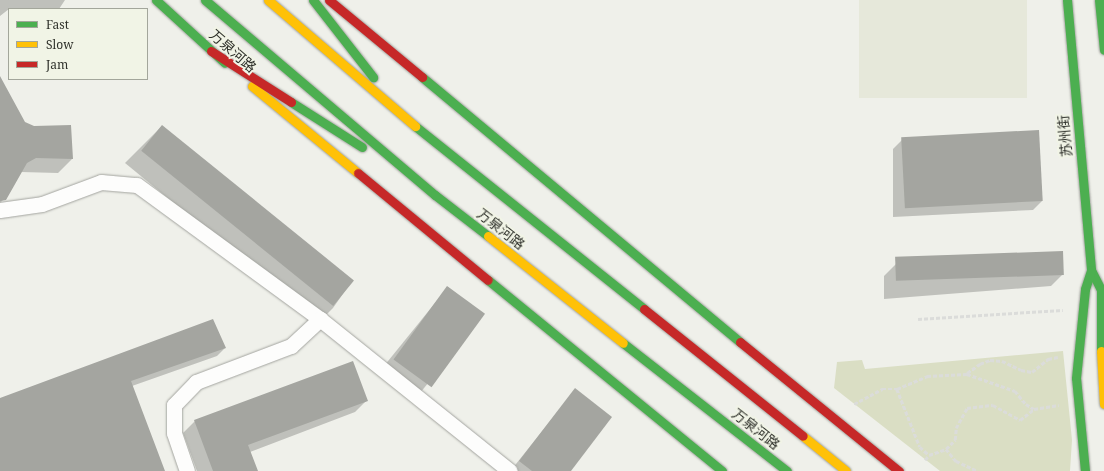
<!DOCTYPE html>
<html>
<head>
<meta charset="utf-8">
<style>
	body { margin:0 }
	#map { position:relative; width:1104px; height:471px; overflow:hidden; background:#eff0ea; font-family:"Noto Serif","Noto Sans SC",serif }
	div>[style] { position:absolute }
	.built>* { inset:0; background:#e6e8da; transform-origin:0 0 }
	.green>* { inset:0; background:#dadec4 }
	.shadow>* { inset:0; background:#0003; transform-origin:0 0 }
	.building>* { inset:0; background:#a4a5a0; transform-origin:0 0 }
	.path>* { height:2.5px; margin-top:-1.25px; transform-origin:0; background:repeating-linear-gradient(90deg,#dbdcda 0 4px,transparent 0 6px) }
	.roads { filter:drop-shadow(0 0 1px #a3a49f) drop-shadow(0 0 1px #a3a49f) }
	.street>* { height:15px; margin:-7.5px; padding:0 7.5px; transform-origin:7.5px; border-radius:7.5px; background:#fdfdfc }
	.fast>* { height:9px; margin:-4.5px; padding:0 4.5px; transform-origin:4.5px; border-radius:4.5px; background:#4caf50 }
	.slow>* { height:9px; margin:-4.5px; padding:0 4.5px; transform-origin:4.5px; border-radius:4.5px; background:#ffc107 }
	.jam>* { height:9px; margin:-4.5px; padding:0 4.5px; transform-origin:4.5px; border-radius:4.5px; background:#c62828 }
	span { translate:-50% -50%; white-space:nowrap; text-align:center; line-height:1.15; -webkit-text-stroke:4px #f1f4e6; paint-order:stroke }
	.street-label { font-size:14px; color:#2f312b }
	.legend { position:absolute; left:8px; top:8px; width:140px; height:72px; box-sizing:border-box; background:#f1f4e6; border:1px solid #a3a69b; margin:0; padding:5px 7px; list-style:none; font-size:12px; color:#2f312b }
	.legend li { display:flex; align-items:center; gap:8px; height:20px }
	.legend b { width:20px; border:1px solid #a3a69b }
</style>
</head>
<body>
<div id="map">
	<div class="built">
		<i style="left:859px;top:0;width:168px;height:98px"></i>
	</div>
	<div class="green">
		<i style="clip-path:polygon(1063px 351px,1072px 440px,1070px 471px,940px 471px,834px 388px,837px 362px,862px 360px,865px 369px)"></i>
	</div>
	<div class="shadow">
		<i style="clip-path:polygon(0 0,65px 0,59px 9px,9px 9px,0 16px)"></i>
		<i style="clip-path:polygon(0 97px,24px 123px,72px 159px,58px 173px,21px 172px,8px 195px,0 203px)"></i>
		<i style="clip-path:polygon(162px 126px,352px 281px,333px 308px,319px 322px,125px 163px)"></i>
		<i style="clip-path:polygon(902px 140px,1042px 201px,1033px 210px,893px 217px,893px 149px)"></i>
		<i style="clip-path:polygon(896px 264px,1063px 274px,1051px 286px,884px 299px,884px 276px)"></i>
		<i style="left:448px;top:287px;width:45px;height:101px;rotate:39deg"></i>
		<i style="clip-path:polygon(225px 348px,217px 356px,132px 386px,164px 471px,0 471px,0 399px)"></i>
		<i style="clip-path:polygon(575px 390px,569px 471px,516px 471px,512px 469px)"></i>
		<i style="clip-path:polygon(367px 400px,355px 412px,250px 452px,257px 471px,197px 471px,183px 433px,195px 421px)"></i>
	</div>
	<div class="building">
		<i style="clip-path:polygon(0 76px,25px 122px,34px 126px,71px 125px,73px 159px,36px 158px,27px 163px,6px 200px,0 201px)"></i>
		<i style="left:162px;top:125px;width:247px;height:33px;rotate:39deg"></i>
		<i style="left:1039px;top:130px;width:71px;height:138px;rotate:87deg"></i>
		<i style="left:1063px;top:251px;width:24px;height:168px;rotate:88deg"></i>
		<i style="left:447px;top:286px;width:47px;height:91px;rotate:36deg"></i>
		<i style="clip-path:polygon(213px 319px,226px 348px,131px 381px,165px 471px,0 471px,0 398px)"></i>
		<i style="clip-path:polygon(353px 361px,368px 401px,248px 445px,258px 471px,213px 471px,194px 420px)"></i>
		<i style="clip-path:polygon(575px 388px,612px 417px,571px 471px,532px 471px,519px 461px)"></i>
	</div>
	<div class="path">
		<i style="left:918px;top:319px;width:145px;rotate:-3.6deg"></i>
		<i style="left:967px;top:373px;width:16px;rotate:-35deg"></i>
		<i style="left:980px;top:364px;width:11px;rotate:-22deg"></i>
		<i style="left:990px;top:360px;width:12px;rotate:5deg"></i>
		<i style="left:1002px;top:361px;width:21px;rotate:25deg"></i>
		<i style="left:1021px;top:370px;width:11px;rotate:10deg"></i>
		<i style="left:1032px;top:372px;width:21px;rotate:-39deg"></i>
		<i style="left:1048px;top:359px;width:10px;rotate:-11deg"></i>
		<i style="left:897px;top:389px;width:33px;rotate:-23deg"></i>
		<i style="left:927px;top:376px;width:40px;rotate:-2.9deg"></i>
		<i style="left:967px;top:374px;width:51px;rotate:19.5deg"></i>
		<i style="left:1015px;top:391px;width:17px;rotate:50deg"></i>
		<i style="left:1026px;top:404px;width:9px;rotate:32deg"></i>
		<i style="left:854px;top:404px;width:32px;rotate:-28deg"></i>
		<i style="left:882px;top:389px;width:15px"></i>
		<i style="left:897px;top:389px;width:62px;rotate:68.4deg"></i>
		<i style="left:920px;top:447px;width:12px;rotate:42deg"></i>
		<i style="left:929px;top:455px;width:18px;rotate:-19deg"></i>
		<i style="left:946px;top:449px;width:13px;rotate:-45deg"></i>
		<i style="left:955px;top:440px;width:12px;rotate:-85deg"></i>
		<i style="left:956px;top:428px;width:23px;rotate:-61deg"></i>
		<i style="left:967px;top:408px;width:26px;rotate:-7deg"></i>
		<i style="left:993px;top:405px;width:31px;rotate:29deg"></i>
		<i style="left:1020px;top:420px;width:18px;rotate:-38deg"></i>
		<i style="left:1034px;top:409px;width:25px;rotate:-9deg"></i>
		<i style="left:946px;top:449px;width:16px;rotate:50deg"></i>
		<i style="left:956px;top:461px;width:23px;rotate:25deg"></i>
		<i style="left:925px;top:460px;width:6px;rotate:-51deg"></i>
	</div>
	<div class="roads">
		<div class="street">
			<i style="left:0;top:210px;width:42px;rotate:-8.1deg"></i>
			<i style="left:42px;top:204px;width:63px;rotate:-20.4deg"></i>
			<i style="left:101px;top:182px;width:36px;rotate:5deg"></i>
			<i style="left:137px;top:185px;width:227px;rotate:36.2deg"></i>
			<i style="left:320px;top:319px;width:243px;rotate:38.7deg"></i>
			<i style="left:187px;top:471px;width:40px;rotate:-108.9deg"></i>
			<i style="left:174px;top:433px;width:28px;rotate:-90deg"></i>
			<i style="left:174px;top:405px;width:32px;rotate:-46deg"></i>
			<i style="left:196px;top:382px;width:102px;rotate:-20.8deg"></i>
			<i style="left:291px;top:346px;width:40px;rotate:-43deg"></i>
		</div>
		<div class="fast">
			<i style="left:156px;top:0;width:93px;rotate:42.4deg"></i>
			<i style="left:205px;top:0;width:302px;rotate:40.3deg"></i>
			<i style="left:435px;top:195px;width:67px;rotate:37.7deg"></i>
			<i style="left:313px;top:0;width:98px;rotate:52.1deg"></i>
			<i style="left:1067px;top:0;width:271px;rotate:84.9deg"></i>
			<i style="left:1091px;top:270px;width:22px;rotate:63deg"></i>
			<i style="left:1101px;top:290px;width:61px;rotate:90deg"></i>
			<i style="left:1099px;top:0;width:50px;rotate:84.3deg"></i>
			<i style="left:422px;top:77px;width:414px;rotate:39.8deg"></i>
			<i style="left:291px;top:102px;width:84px;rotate:32.4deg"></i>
			<i style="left:415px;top:126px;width:293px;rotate:38.6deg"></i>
			<i style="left:488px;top:280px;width:302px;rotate:39.2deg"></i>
			<i style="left:623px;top:343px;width:208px;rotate:38deg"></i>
			<i style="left:1085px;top:471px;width:93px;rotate:-95.5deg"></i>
			<i style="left:1076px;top:378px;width:89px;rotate:-84.2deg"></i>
			<i style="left:1085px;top:289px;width:20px;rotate:-72deg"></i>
		</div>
		<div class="slow">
			<i style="left:268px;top:0;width:194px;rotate:40.6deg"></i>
			<i style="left:252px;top:86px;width:137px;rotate:39.4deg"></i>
			<i style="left:488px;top:236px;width:172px;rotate:38.4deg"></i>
			<i style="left:1101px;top:351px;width:53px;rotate:86.8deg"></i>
			<i style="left:803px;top:436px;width:55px;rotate:39.1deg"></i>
		</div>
		<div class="jam">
			<i style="left:329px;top:0;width:121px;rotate:39.6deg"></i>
			<i style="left:211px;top:51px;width:95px;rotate:32.5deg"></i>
			<i style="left:358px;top:173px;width:168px;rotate:39.5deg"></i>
			<i style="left:644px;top:309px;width:203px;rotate:38.6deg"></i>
			<i style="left:740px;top:342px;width:205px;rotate:39.1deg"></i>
		</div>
	</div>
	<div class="street-label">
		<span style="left:233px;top:51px;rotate:41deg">万泉河路</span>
		<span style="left:1065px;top:136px;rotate:-95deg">苏州街</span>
		<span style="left:501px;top:229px;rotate:38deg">万泉河路</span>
		<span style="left:756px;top:429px;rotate:38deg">万泉河路</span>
	</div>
	<ul class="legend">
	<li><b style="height:5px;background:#4caf50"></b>Fast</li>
	<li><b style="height:5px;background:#ffc107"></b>Slow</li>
	<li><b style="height:5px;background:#c62828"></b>Jam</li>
	</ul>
</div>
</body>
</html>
